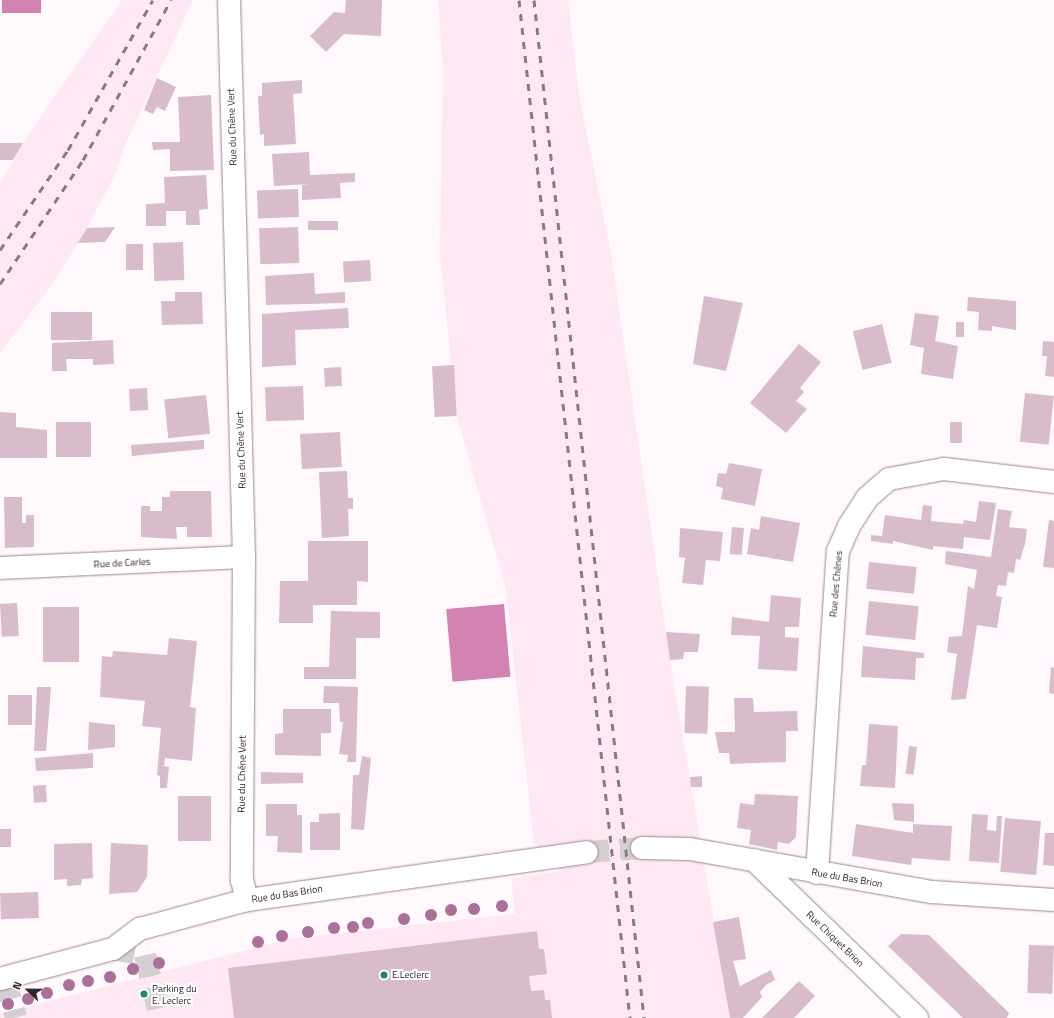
<!DOCTYPE html>
<html>
<head>
<meta charset="utf-8">
<style>
	body { margin:0 }
	#map { position:relative; width:1054px; height:1018px; overflow:hidden; background:#fff9fc; font-family:"Titillium Web",sans-serif }
	div>[style] { position:absolute }
	.built>* { inset:0; background:#fee8f4 }
	.water>* { inset:0; background:#d383b2; transform-origin:0 0 }
	.building>* { inset:0; background:#d8bccb; transform-origin:0 0 }
	.minor-tunnel>* { height:22px; margin-top:-11px; transform-origin:0; background:repeating-linear-gradient(90deg,#d5cfd2 0 22px,transparent 0 33px) }
	.roads { filter:drop-shadow(0 0 1px #9e8492) drop-shadow(0 0 1px #9e8492) }
	.minor>* { height:22px; margin:-11px; padding:0 11px; transform-origin:11px; border-radius:11px; background:#fff }
	.rail>* { height:3px; margin-top:-1.5px; transform-origin:0; background:repeating-linear-gradient(90deg,#847c81 0 7px,transparent 0 14px) }
	.trees>* { width:12px; height:12px; margin:-6px; border-radius:50%; background:#aa7099 }
	.dots>* { width:11px; height:11px; translate:-50% -50%; box-sizing:border-box; border:2px solid #fff; border-radius:50% }
	span { translate:-50% -50%; white-space:nowrap; text-align:center; line-height:1.15; -webkit-text-stroke:4px #fff; paint-order:stroke }
	.street-label { font-size:10px; color:#2f252b }
	.poi-label { font-size:10px; color:#2f252b }
	.left { translate:0 -50%; text-align:left }
	.north { position:absolute; left:8px; top:970px; width:40px; height:40px; -webkit-text-stroke:3px #fff; paint-order:stroke; rotate:292deg; font-size:11px; font-weight:700; line-height:16px; text-align:center; color:#2f252b }
	.north::after { content:''; display:block; margin:auto; width:14px; height:18px; background:#2f252b; clip-path:polygon(50% 0,100% 100%,50% 72%,0 100%) }
</style>
</head>
<body>
<div id="map">
	<div class="built">
		<i style="clip-path:polygon(122px 0,193px 0,126px 143px,116px 173px,87px 228px,53px 284px,0 353px,0 183px,36px 123px)"></i>
		<i style="clip-path:polygon(438px 0,568px 0,579px 96px,611px 253px,670px 660px,730px 1018px,0 1018px,0 1014px,293px 938px,515px 914px,511px 878px,561px 871px,534px 844px,506px 590px,457px 416px,440px 256px,443px 71px)"></i>
	</div>
	<div class="water">
		<i style="left:2px;top:0;width:39px;height:13px"></i>
		<i style="left:504px;top:604px;width:73px;height:58px;rotate:85deg"></i>
	</div>
	<div class="building">
		<i style="clip-path:polygon(346px 0,382px 0,381px 36px,344px 34px,326px 52px,310px 36px,334px 12px,345px 13px)"></i>
		<i style="clip-path:polygon(157px 78px,176px 87px,165px 111px,157px 107px,153px 114px,144px 110px)"></i>
		<i style="clip-path:polygon(302px 80px,302px 93px,293px 94px,296px 144px,264px 146px,264px 134px,260px 135px,258px 96px,262px 96px,262px 83px)"></i>
		<i style="clip-path:polygon(211px 95px,214px 170px,170px 171px,170px 149px,153px 150px,152px 142px,180px 142px,178px 97px)"></i>
		<i style="clip-path:polygon(0 143px,23px 143px,13px 160px,0 160px)"></i>
		<i style="clip-path:polygon(309px 152px,310px 175px,355px 173px,355px 182px,340px 183px,341px 198px,302px 200px,302px 185px,310px 184px,274px 186px,272px 154px)"></i>
		<i style="clip-path:polygon(206px 175px,208px 209px,199px 210px,200px 225px,186px 225px,186px 211px,166px 211px,166px 226px,146px 226px,146px 204px,165px 203px,164px 177px)"></i>
		<i style="left:298px;top:189px;width:28px;height:41px;rotate:88deg"></i>
		<i style="left:338px;top:221px;width:9px;height:30px;rotate:90deg"></i>
		<i style="clip-path:polygon(115px 227px,105px 242px,78px 243px,87px 228px)"></i>
		<i style="left:298px;top:227px;width:36px;height:39px;rotate:88deg"></i>
		<i style="left:183px;top:242px;width:38px;height:30px;rotate:88deg"></i>
		<i style="left:126px;top:244px;width:17px;height:26px"></i>
		<i style="left:370px;top:260px;width:21px;height:27px;rotate:87deg"></i>
		<i style="clip-path:polygon(314px 273px,315px 294px,345px 292px,345px 303px,266px 305px,265px 276px)"></i>
		<i style="clip-path:polygon(175px 292px,202px 292px,203px 324px,162px 325px,161px 301px,175px 301px)"></i>
		<i style="clip-path:polygon(704px 296px,743px 303px,726px 371px,693px 364px)"></i>
		<i style="clip-path:polygon(968px 297px,1016px 301px,1016px 330px,992px 326px,992px 331px,978px 330px,979px 312px,967px 311px)"></i>
		<i style="clip-path:polygon(348px 308px,349px 328px,295px 330px,296px 365px,262px 367px,262px 314px)"></i>
		<i style="left:92px;top:312px;width:28px;height:41px;rotate:90deg"></i>
		<i style="clip-path:polygon(915px 313px,939px 316px,935px 341px,958px 346px,953px 379px,921px 374px,924px 348px,910px 345px)"></i>
		<i style="left:956px;top:322px;width:8px;height:15px"></i>
		<i style="left:882px;top:324px;width:40px;height:30px;rotate:76deg"></i>
		<i style="clip-path:polygon(113px 340px,114px 364px,93px 365px,93px 359px,66px 359px,67px 371px,52px 371px,52px 343px)"></i>
		<i style="clip-path:polygon(1043px 341px,1054px 342px,1054px 377px,1045px 376px,1047px 356px,1042px 356px)"></i>
		<i style="clip-path:polygon(799px 344px,821px 362px,800px 388px,804px 392px,796px 401px,807px 409px,786px 433px,750px 403px)"></i>
		<i style="left:454px;top:365px;width:51px;height:22px;rotate:87deg"></i>
		<i style="left:341px;top:367px;width:19px;height:17px;rotate:87deg"></i>
		<i style="left:303px;top:386px;width:34px;height:38px;rotate:88deg"></i>
		<i style="left:147px;top:388px;width:22px;height:18px;rotate:87deg"></i>
		<i style="left:1025px;top:393px;width:29px;height:49px;rotate:6deg"></i>
		<i style="left:206px;top:395px;width:39px;height:42px;rotate:84deg"></i>
		<i style="clip-path:polygon(0 412px,16px 413px,16px 427px,47px 430px,47px 458px,0 458px)"></i>
		<i style="left:56px;top:422px;width:35px;height:35px"></i>
		<i style="left:950px;top:422px;width:12px;height:21px"></i>
		<i style="left:340px;top:432px;width:35px;height:40px;rotate:87deg"></i>
		<i style="clip-path:polygon(204px 440px,204px 449px,132px 456px,131px 445px)"></i>
		<i style="clip-path:polygon(729px 463px,762px 469px,755px 506px,721px 499px,723px 488px,716px 486px,718px 473px,726px 474px)"></i>
		<i style="clip-path:polygon(347px 471px,348px 498px,353px 498px,353px 509px,348px 509px,349px 536px,322px 538px,319px 472px)"></i>
		<i style="clip-path:polygon(170px 491px,211px 491px,212px 537px,187px 537px,187px 527px,176px 527px,177px 539px,141px 537px,141px 506px,150px 506px,150px 511px,162px 511px,162px 497px,170px 497px)"></i>
		<i style="clip-path:polygon(4px 497px,22px 497px,22px 523px,26px 523px,26px 515px,34px 515px,34px 547px,5px 548px)"></i>
		<i style="clip-path:polygon(979px 501px,996px 503px,990px 540px,964px 537px,963px 549px,933px 546px,933px 550px,893px 541px,893px 544px,871px 541px,871px 535px,882px 536px,885px 515px,921px 520px,923px 505px,932px 506px,931px 521px,963px 524px,964px 520px,976px 522px)"></i>
		<i style="clip-path:polygon(998px 509px,1012px 511px,1009px 527px,1027px 529px,1025px 544px,1020px 560px,1016px 559px,1014px 573px,1008px 572px,1006px 586px,998px 585px,996px 596px,1002px 597px,997px 628px,977px 625px,966px 699px,951px 700px,957px 654px,947px 652px,949px 637px,962px 636px,968px 586px,974px 589px,977px 570px,945px 564px,946px 551px,991px 557px)"></i>
		<i style="clip-path:polygon(761px 516px,800px 523px,793px 562px,747px 554px,751px 528px,759px 530px)"></i>
		<i style="clip-path:polygon(1049px 520px,1054px 521px,1054px 568px,1043px 567px)"></i>
		<i style="left:732px;top:527px;width:12px;height:27px;rotate:5deg"></i>
		<i style="clip-path:polygon(680px 528px,723px 532px,720px 561px,706px 560px,703px 585px,682px 583px,685px 558px,679px 557px)"></i>
		<i style="clip-path:polygon(308px 541px,368px 541px,368px 582px,357px 581px,357px 605px,313px 605px,313px 623px,279px 623px,280px 581px,308px 581px)"></i>
		<i style="left:869px;top:562px;width:48px;height:27px;rotate:6deg"></i>
		<i style="clip-path:polygon(771px 595px,801px 598px,799px 627px,785px 627px,785px 637px,799px 638px,797px 671px,758px 669px,760px 636px,731px 635px,732px 617px,769px 622px)"></i>
		<i style="left:869px;top:601px;width:50px;height:34px;rotate:6deg"></i>
		<i style="left:17px;top:603px;width:33px;height:17px;rotate:87deg"></i>
		<i style="left:43px;top:607px;width:36px;height:55px"></i>
		<i style="clip-path:polygon(331px 611px,380px 612px,380px 638px,356px 638px,356px 679px,304px 679px,304px 667px,329px 667px)"></i>
		<i style="clip-path:polygon(666px 632px,700px 634px,698px 652px,684px 652px,683px 659px,670px 660px)"></i>
		<i style="clip-path:polygon(169px 638px,197px 641px,190px 707px,196px 708px,192px 761px,165px 758px,164px 766px,169px 767px,167px 788px,160px 788px,160px 776px,157px 775px,161px 728px,142px 726px,145px 701px,100px 697px,102px 656px,112px 657px,113px 651px,167px 655px)"></i>
		<i style="clip-path:polygon(863px 646px,924px 653px,924px 658px,916px 658px,915px 680px,861px 677px)"></i>
		<i style="clip-path:polygon(1051px 667px,1054px 668px,1054px 694px,1049px 693px)"></i>
		<i style="clip-path:polygon(324px 686px,358px 687px,356px 762px,347px 762px,348px 755px,339px 754px,343px 722px,340px 722px,339px 703px,323px 703px)"></i>
		<i style="left:686px;top:686px;width:23px;height:47px;rotate:2deg"></i>
		<i style="clip-path:polygon(37px 687px,51px 687px,46px 751px,34px 751px)"></i>
		<i style="left:32px;top:695px;width:30px;height:24px;rotate:90deg"></i>
		<i style="clip-path:polygon(734px 698px,753px 698px,754px 712px,797px 711px,798px 731px,786px 731px,786px 762px,730px 764px,729px 753px,719px 753px,715px 732px,735px 732px)"></i>
		<i style="clip-path:polygon(283px 709px,331px 709px,331px 733px,321px 733px,321px 756px,275px 755px,275px 734px,283px 733px)"></i>
		<i style="clip-path:polygon(89px 722px,115px 725px,115px 747px,88px 750px)"></i>
		<i style="clip-path:polygon(869px 724px,898px 726px,895px 788px,860px 786px,862px 765px,866px 765px)"></i>
		<i style="left:909px;top:746px;width:8px;height:28px;rotate:7deg"></i>
		<i style="clip-path:polygon(93px 753px,93px 768px,36px 771px,35px 758px)"></i>
		<i style="clip-path:polygon(362px 756px,371px 758px,364px 830px,351px 829px,353px 775px,359px 775px)"></i>
		<i style="clip-path:polygon(261px 772px,303px 773px,303px 783px,261px 784px)"></i>
		<i style="clip-path:polygon(702px 776px,702px 787px,691px 787px,690px 777px)"></i>
		<i style="left:46px;top:785px;width:17px;height:13px;rotate:87deg"></i>
		<i style="clip-path:polygon(755px 794px,798px 796px,796px 837px,789px 844px,778px 842px,777px 850px,749px 844px,751px 830px,737px 828px,740px 803px,754px 805px)"></i>
		<i style="left:178px;top:796px;width:33px;height:45px"></i>
		<i style="clip-path:polygon(892px 803px,914px 804px,914px 822px,894px 820px)"></i>
		<i style="clip-path:polygon(266px 804px,297px 804px,297px 815px,302px 815px,302px 853px,277px 852px,278px 836px,266px 836px)"></i>
		<i style="clip-path:polygon(340px 813px,340px 850px,310px 850px,310px 822px,319px 822px,319px 814px)"></i>
		<i style="clip-path:polygon(972px 814px,988px 815px,987px 830px,996px 831px,997px 816px,1002px 816px,999px 863px,969px 861px)"></i>
		<i style="left:1005px;top:818px;width:36px;height:54px;rotate:5deg"></i>
		<i style="clip-path:polygon(856px 824px,913px 833px,913px 824px,952px 826px,950px 861px,912px 858px,911px 865px,852px 856px)"></i>
		<i style="left:0;top:829px;width:11px;height:18px"></i>
		<i style="clip-path:polygon(1045px 833px,1054px 833px,1054px 866px,1043px 865px)"></i>
		<i style="clip-path:polygon(92px 843px,93px 878px,82px 879px,81px 885px,67px 886px,67px 879px,54px 880px,54px 844px)"></i>
		<i style="clip-path:polygon(111px 843px,148px 845px,147px 877px,137px 892px,109px 894px)"></i>
		<i style="left:38px;top:892px;width:26px;height:38px;rotate:88deg"></i>
		<i style="clip-path:polygon(739px 917px,746px 959px,733px 961px,740px 986px,771px 970px,775px 980px,766px 985px,760px 992px,762px 997px,743px 1018px,730px 1018px,713px 922px)"></i>
		<i style="clip-path:polygon(537px 931px,539px 949px,544px 949px,547px 974px,529px 976px,531px 991px,544px 990px,545px 1000px,550px 1000px,552px 1018px,234px 1018px,228px 968px)"></i>
		<i style="clip-path:polygon(901px 934px,929px 935px,1009px 1013px,1007px 1018px,963px 1018px,888px 946px)"></i>
		<i style="left:1029px;top:945px;width:25px;height:48px;rotate:2deg"></i>
		<i style="clip-path:polygon(799px 981px,815px 996px,794px 1018px,762px 1018px)"></i>
	</div>
	<div class="minor-tunnel">
		<i style="left:587px;top:852px;width:55px;rotate:-4.2deg"></i>
		<i style="left:113px;top:949px;width:33px;rotate:11deg"></i>
		<i style="left:145px;top:955px;width:65px;rotate:76.6deg"></i>
		<i style="left:5px;top:978px;width:41px;rotate:74.6deg"></i>
	</div>
	<div class="roads">
		<div class="minor">
			<i style="left:229px;top:0;width:557px;rotate:88.46deg"></i>
			<i style="left:244px;top:557px;width:323px;rotate:90.4deg"></i>
			<i style="left:242px;top:880px;width:21px;rotate:76deg"></i>
			<i style="left:0;top:568px;width:244px;rotate:-2.6deg"></i>
			<i style="left:642px;top:848px;width:48px;rotate:1.2deg"></i>
			<i style="left:690px;top:849px;width:246px;rotate:10.1deg"></i>
			<i style="left:932px;top:892px;width:122px;rotate:3.8deg"></i>
			<i style="left:754px;top:860px;width:227px;rotate:44.1deg"></i>
			<i style="left:817px;top:873px;width:323px;rotate:-86.3deg"></i>
			<i style="left:838px;top:551px;width:27px;rotate:-66deg"></i>
			<i style="left:849px;top:526px;width:33px;rotate:-57deg"></i>
			<i style="left:867px;top:498px;width:29px;rotate:-41deg"></i>
			<i style="left:889px;top:479px;width:56px;rotate:-10.3deg"></i>
			<i style="left:944px;top:469px;width:111px;rotate:6.7deg"></i>
			<i style="left:0;top:979px;width:117px;rotate:-14.9deg"></i>
			<i style="left:113px;top:949px;width:34px;rotate:-37deg"></i>
			<i style="left:140px;top:929px;width:111px;rotate:-15.2deg"></i>
			<i style="left:247px;top:900px;width:343px;rotate:-8deg"></i>
		</div>
	</div>
	<div class="rail">
		<i style="left:519px;top:0;width:1024px;rotate:83.78deg"></i>
		<i style="left:534px;top:0;width:1024px;rotate:83.83deg"></i>
		<i style="left:0;top:250px;width:121px;rotate:-55.8deg"></i>
		<i style="left:68px;top:150px;width:172px;rotate:-60.5deg"></i>
		<i style="left:0;top:284px;width:149px;rotate:-56.2deg"></i>
		<i style="left:83px;top:160px;width:183px;rotate:-61.2deg"></i>
	</div>
	<div class="trees">
		<i style="left:502px;top:906px"></i>
		<i style="left:474px;top:909px"></i>
		<i style="left:451px;top:910px"></i>
		<i style="left:431px;top:915px"></i>
		<i style="left:404px;top:919px"></i>
		<i style="left:368px;top:923px"></i>
		<i style="left:353px;top:927px"></i>
		<i style="left:334px;top:928px"></i>
		<i style="left:308px;top:932px"></i>
		<i style="left:282px;top:936px"></i>
		<i style="left:258px;top:942px"></i>
		<i style="left:159px;top:963px"></i>
		<i style="left:133px;top:969px"></i>
		<i style="left:110px;top:977px"></i>
		<i style="left:88px;top:981px"></i>
		<i style="left:69px;top:985px"></i>
		<i style="left:47px;top:993px"></i>
		<i style="left:28px;top:999px"></i>
		<i style="left:8px;top:1004px"></i>
	</div>
	<div class="dots">
		<i style="left:384px;top:975px;background:#188b6c"></i>
		<i style="left:144px;top:994px;background:#188b6c"></i>
	</div>
	<div class="street-label">
		<span style="left:232px;top:127px;rotate:-92deg">Rue du Chêne Vert</span>
		<span style="left:241px;top:450px;rotate:-92deg">Rue du Chêne Vert</span>
		<span style="left:122px;top:563px;rotate:-3deg">Rue de Carles</span>
		<span style="left:836px;top:584px;rotate:-85deg">Rue des Chênes</span>
		<span style="left:242px;top:774px;rotate:-89deg">Rue du Chêne Vert</span>
		<span style="left:847px;top:878px;rotate:10deg">Rue du Bas Brion</span>
		<span style="left:287px;top:894px;rotate:-9deg">Rue du Bas Brion</span>
		<span style="left:835px;top:939px;rotate:44deg">Rue Chiquet Brion</span>
	</div>
	<div class="poi-label">
		<span class="left" style="left:392px;top:975px">E.Leclerc</span>
		<span class="left" style="left:152px;top:994px">Parking du<br>E. Leclerc</span>
	</div>
	<div class="north">N</div>
</div>
</body>
</html>
